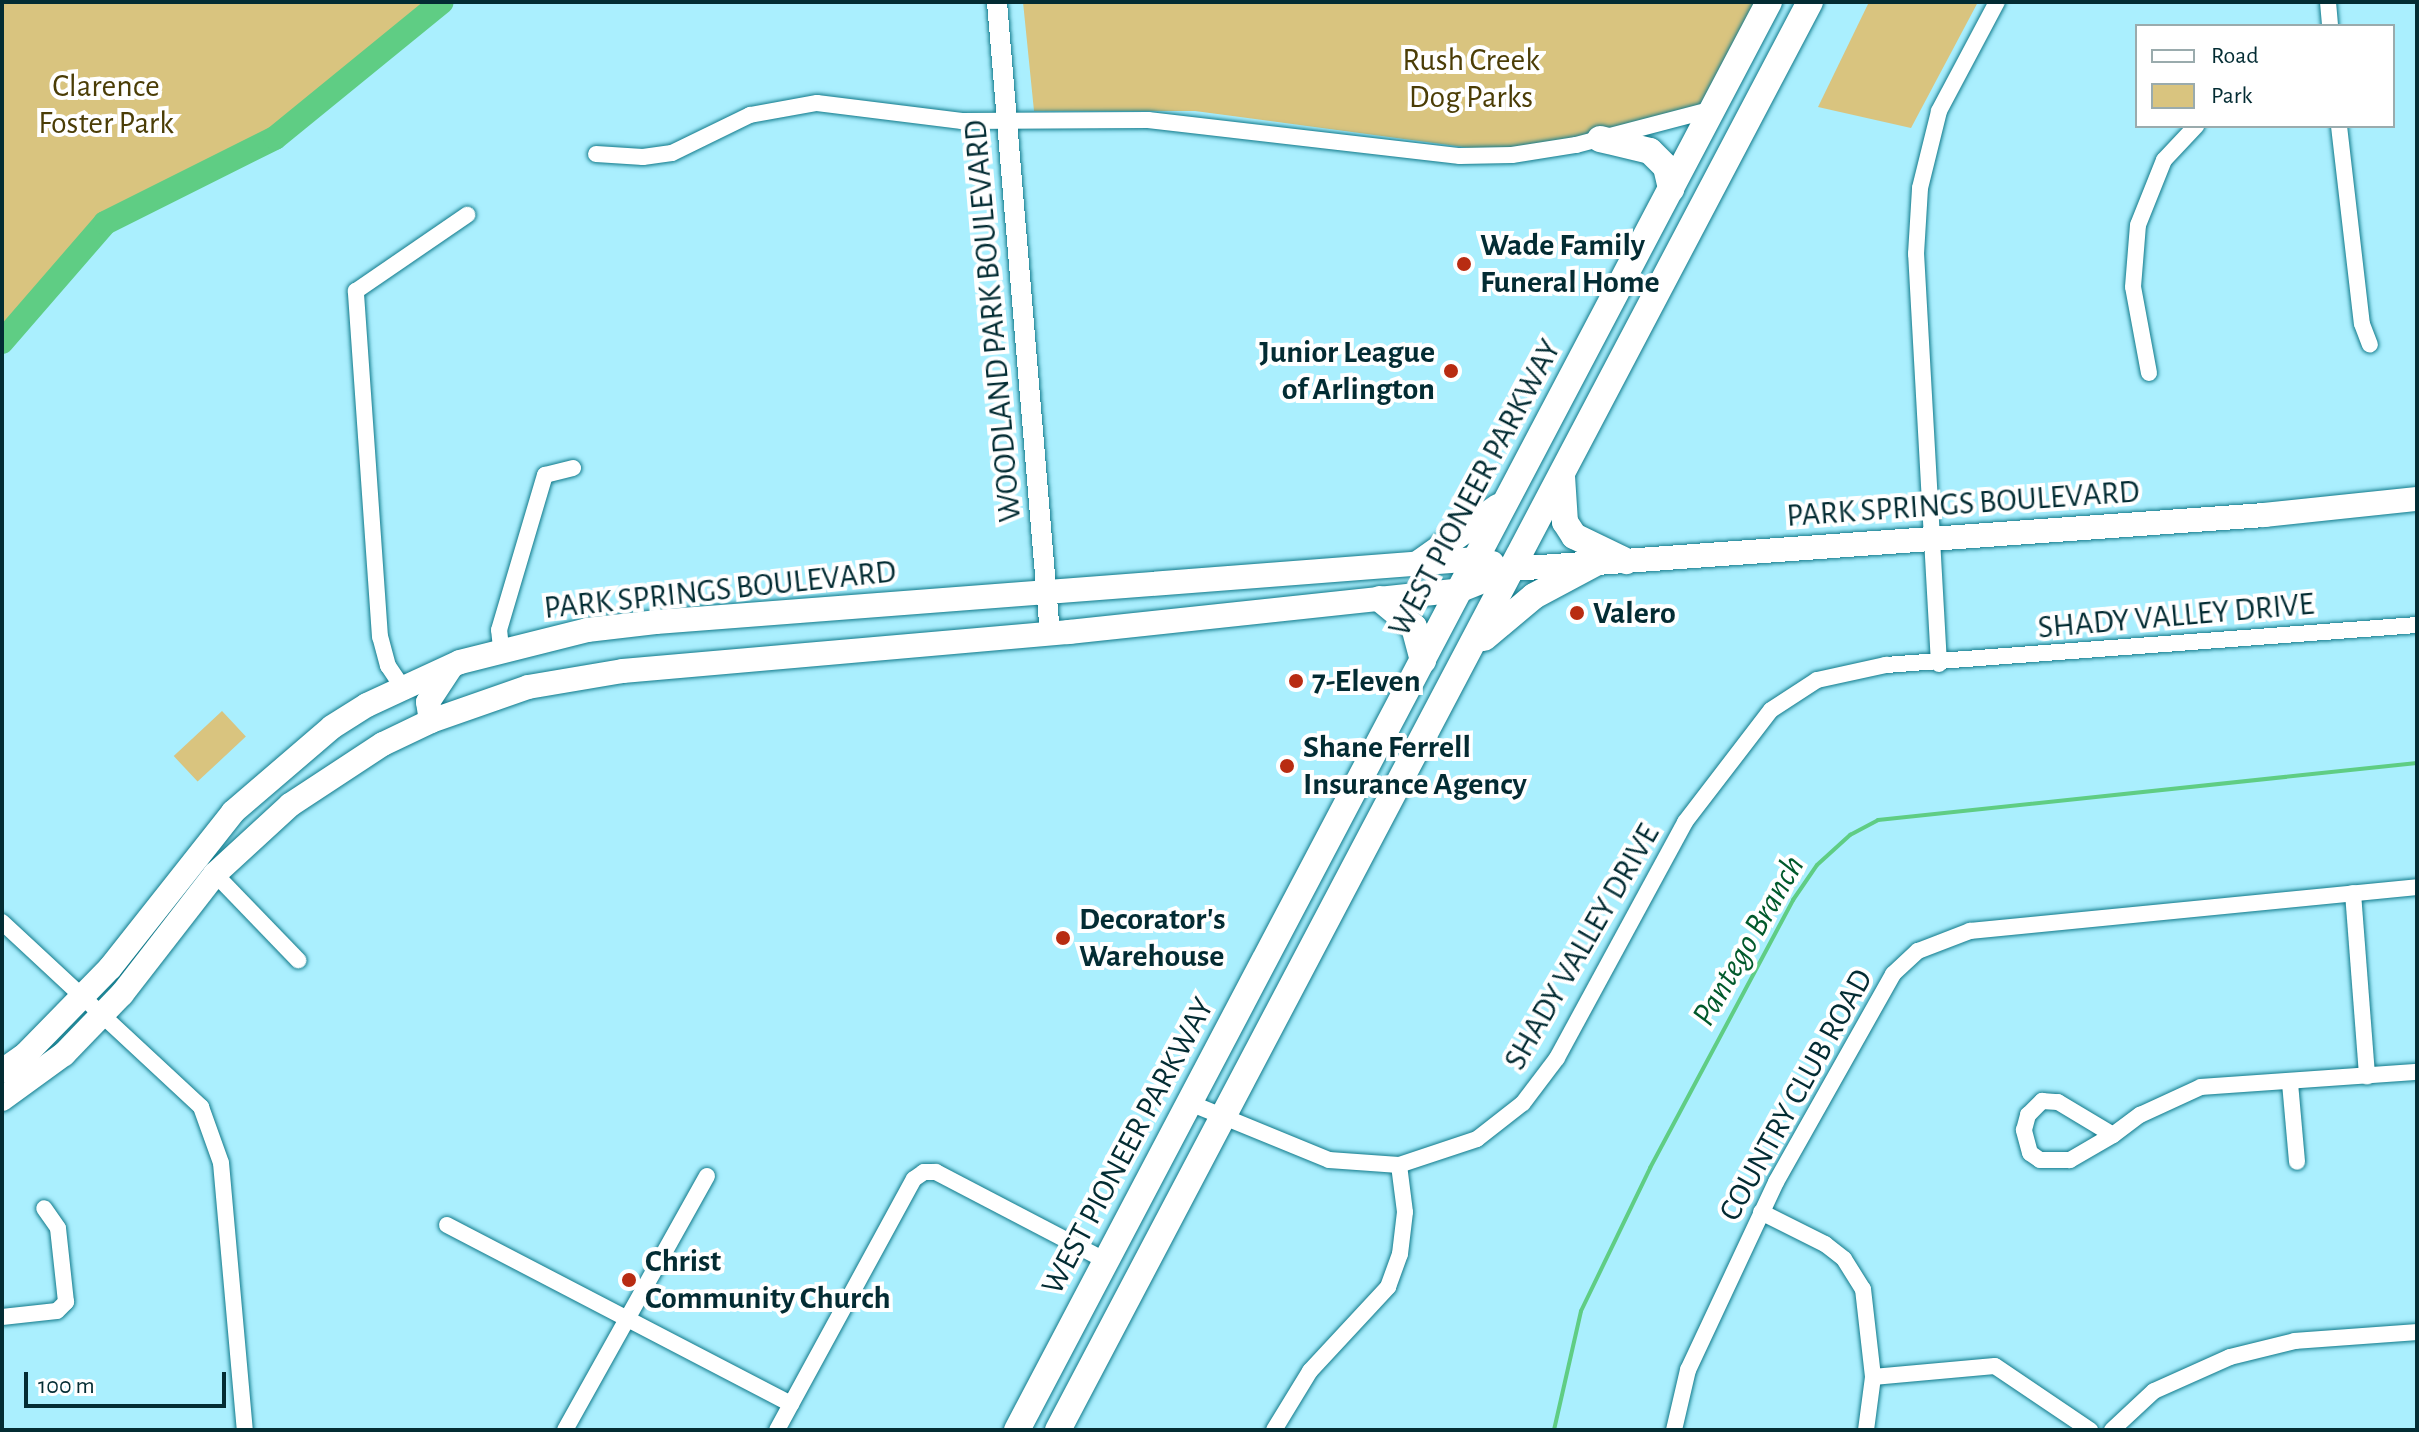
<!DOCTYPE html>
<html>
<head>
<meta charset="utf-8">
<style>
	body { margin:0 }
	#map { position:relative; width:2419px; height:1432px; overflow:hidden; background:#aaeffe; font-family:"Alegreya Sans",sans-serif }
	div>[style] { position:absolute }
	.green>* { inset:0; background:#d9c47f; transform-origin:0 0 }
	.stream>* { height:4px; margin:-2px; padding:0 2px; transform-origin:2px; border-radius:2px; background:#5fcd84 }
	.river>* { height:24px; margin:-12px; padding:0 12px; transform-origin:12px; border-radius:12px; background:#5fcd84 }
	.roads { filter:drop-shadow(0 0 2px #10798a) drop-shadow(0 0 2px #10798a) }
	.minor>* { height:16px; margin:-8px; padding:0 8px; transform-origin:8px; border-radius:8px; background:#fff }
	.tertiary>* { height:20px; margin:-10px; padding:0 10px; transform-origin:10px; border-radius:10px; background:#fff }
	.secondary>* { height:24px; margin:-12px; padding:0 12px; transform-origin:12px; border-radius:12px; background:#fff }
	.primary>* { height:26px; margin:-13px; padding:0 13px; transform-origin:13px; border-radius:13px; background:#fff }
	.dots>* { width:22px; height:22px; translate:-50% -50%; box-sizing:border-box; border:4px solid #fff; border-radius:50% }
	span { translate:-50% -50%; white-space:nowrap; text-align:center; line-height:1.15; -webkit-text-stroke:8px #fff; paint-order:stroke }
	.park-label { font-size:32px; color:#4b3d06 }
	.poi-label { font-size:32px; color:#032c33; font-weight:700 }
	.left { translate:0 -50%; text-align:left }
	.right { translate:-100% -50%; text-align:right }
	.street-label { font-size:32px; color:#032c33 }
	.water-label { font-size:34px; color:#00592b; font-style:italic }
	.frame { position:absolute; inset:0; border:4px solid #032c33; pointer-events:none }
	.legend { position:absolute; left:2135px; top:24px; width:260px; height:104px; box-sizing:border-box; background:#fff; border:2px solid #9aabad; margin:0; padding:10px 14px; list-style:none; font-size:24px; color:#032c33 }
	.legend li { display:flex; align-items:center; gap:16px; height:40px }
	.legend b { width:40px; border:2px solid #9aabad }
	.scale { position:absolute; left:24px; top:1372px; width:202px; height:36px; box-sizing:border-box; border:4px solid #032c33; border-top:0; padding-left:10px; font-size:24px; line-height:28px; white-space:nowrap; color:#032c33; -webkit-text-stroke:6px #fff; paint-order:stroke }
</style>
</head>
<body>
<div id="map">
	<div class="green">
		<i style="clip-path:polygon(2px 2px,442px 2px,275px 138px,105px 223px,2px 342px)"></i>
		<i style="clip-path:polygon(1023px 2px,1762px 2px,1711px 102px,1542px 147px,1471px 148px,1195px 111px,1034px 111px)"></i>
		<i style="clip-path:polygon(1869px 2px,1978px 2px,1911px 128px,1818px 107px)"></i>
		<i style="left:222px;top:711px;width:35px;height:66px;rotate:47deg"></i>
	</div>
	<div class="stream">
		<i style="left:1554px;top:1430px;width:122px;rotate:-77.2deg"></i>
		<i style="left:1581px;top:1311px;width:159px;rotate:-64.2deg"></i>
		<i style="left:1650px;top:1168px;width:304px;rotate:-61.9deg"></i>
		<i style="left:1793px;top:900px;width:42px;rotate:-55.6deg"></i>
		<i style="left:1817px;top:865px;width:45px;rotate:-42.3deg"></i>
		<i style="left:1850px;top:835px;width:32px;rotate:-28deg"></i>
		<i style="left:1878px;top:820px;width:542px;rotate:-6.04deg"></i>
	</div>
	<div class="river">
		<i style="left:2px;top:342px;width:157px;rotate:-49.1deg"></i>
		<i style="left:105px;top:223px;width:190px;rotate:-26.6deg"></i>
		<i style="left:275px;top:138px;width:215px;rotate:-39.2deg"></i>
	</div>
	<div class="roads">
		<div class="minor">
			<i style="left:2328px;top:2px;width:24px;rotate:85deg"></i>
			<i style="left:2339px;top:126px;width:199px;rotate:83.4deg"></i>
			<i style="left:2362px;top:324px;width:22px;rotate:69deg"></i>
			<i style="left:596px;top:154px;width:47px;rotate:3.7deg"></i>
			<i style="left:643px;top:157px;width:29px;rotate:-8deg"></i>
			<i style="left:672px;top:153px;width:87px;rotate:-26deg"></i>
			<i style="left:750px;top:115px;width:68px;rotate:-10.2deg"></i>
			<i style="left:817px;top:103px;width:146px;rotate:7.1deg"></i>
			<i style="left:962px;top:121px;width:186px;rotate:-0.3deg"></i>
			<i style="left:1148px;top:120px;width:314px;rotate:6.6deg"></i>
			<i style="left:1460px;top:156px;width:52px;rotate:-1.1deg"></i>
			<i style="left:1512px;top:155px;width:65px;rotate:-8.9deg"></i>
			<i style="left:1576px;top:145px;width:142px;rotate:-14.7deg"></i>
			<i style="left:2149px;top:373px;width:87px;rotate:-100.5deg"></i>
			<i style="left:2133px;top:287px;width:62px;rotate:-85.4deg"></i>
			<i style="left:2138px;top:225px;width:70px;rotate:-68.2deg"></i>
			<i style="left:2164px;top:160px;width:47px;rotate:-46.7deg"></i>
			<i style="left:501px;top:648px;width:18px;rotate:-96deg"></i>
			<i style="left:499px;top:630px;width:162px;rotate:-73.5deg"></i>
			<i style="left:545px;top:475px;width:29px;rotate:-14deg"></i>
			<i style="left:1939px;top:664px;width:411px;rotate:-93.2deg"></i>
			<i style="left:1916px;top:254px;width:66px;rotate:-86.5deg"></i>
			<i style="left:1920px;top:188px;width:79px;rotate:-76.1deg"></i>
			<i style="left:1939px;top:111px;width:123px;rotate:-62deg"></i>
			<i style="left:403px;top:688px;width:27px;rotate:-124deg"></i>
			<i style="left:388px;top:666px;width:30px;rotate:-105deg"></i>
			<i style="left:380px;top:637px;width:347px;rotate:-94deg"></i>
			<i style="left:356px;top:291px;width:135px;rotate:-34.4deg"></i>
			<i style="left:215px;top:874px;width:120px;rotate:46deg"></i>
			<i style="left:2353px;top:893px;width:184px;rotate:85.6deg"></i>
			<i style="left:2px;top:922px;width:272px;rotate:42.9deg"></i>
			<i style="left:201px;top:1107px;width:59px;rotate:70.3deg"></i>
			<i style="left:221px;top:1163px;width:268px;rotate:84.9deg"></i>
			<i style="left:2290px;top:1083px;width:79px;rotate:84.9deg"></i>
			<i style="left:2042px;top:1101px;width:16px;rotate:4deg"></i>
			<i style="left:2058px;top:1102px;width:64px;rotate:31deg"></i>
			<i style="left:2113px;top:1135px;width:50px;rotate:149.8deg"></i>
			<i style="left:2070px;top:1160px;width:30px;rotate:180deg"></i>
			<i style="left:2040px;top:1160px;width:12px;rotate:-145deg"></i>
			<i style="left:2030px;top:1153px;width:24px;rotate:-105deg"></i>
			<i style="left:2024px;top:1130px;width:16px;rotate:-75deg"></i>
			<i style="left:2028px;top:1115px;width:20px;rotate:-45deg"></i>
			<i style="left:1190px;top:1103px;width:150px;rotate:22.3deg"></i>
			<i style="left:1329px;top:1160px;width:70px;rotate:4.1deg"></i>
			<i style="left:1399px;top:1165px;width:82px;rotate:-18.4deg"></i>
			<i style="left:1477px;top:1139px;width:58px;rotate:-38deg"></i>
			<i style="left:1523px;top:1103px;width:56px;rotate:-52.9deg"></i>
			<i style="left:1557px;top:1058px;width:268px;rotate:-61.5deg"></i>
			<i style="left:1685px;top:822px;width:141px;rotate:-52.5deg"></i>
			<i style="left:1771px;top:710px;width:55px;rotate:-33.1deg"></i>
			<i style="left:1817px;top:680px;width:71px;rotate:-12.3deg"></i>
			<i style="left:1886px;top:665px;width:533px;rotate:-4.31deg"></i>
			<i style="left:2113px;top:1135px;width:34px;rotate:-37deg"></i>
			<i style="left:2140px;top:1115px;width:67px;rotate:-24.7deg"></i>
			<i style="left:2201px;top:1087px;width:217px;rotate:-4deg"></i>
			<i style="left:1761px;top:1212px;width:72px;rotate:26.6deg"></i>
			<i style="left:1825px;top:1244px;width:24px;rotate:38deg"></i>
			<i style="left:1844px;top:1259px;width:36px;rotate:58deg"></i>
			<i style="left:1863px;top:1289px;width:89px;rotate:83.5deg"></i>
			<i style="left:1873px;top:1377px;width:53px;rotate:97.5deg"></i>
			<i style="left:447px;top:1225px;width:388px;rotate:27.5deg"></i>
			<i style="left:2px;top:1317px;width:55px;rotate:-6.2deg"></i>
			<i style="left:57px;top:1311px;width:13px;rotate:-45deg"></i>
			<i style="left:66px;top:1302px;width:74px;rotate:-96.2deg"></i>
			<i style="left:58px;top:1228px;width:24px;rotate:-125deg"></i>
			<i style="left:1873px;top:1377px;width:122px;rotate:-5.2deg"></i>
			<i style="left:1995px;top:1366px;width:115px;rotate:34deg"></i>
			<i style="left:565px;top:1430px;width:291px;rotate:-60.8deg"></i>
			<i style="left:777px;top:1430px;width:286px;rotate:-61.4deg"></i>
			<i style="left:914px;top:1179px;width:12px;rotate:-35deg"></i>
			<i style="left:924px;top:1172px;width:12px"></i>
			<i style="left:936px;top:1172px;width:192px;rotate:27.6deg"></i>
			<i style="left:1274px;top:1430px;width:69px;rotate:-58.6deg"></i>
			<i style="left:1310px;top:1371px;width:115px;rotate:-47.1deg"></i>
			<i style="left:1388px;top:1287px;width:35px;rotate:-70deg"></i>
			<i style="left:1400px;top:1254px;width:42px;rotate:-83.2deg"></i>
			<i style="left:1405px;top:1212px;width:47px;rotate:-97.3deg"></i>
			<i style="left:1674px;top:1430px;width:62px;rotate:-76.9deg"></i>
			<i style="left:1688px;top:1370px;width:208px;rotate:-64.9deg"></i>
			<i style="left:1776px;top:1182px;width:239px;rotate:-60.6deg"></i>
			<i style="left:1893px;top:974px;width:34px;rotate:-43deg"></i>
			<i style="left:1918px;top:951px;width:56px;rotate:-21deg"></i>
			<i style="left:1970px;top:931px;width:449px;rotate:-5.6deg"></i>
			<i style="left:2112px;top:1430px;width:57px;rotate:-42.9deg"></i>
			<i style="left:2154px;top:1391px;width:83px;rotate:-24.1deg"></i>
			<i style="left:2230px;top:1357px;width:67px;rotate:-13.8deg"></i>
			<i style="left:2295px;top:1341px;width:122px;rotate:-4.2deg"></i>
		</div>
		<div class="tertiary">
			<i style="left:997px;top:2px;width:634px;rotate:85.21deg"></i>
		</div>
		<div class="secondary">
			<i style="left:431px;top:721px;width:19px;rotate:-99deg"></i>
			<i style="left:428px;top:702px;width:42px;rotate:-56.7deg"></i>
			<i style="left:2px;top:1071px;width:29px;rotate:-35deg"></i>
			<i style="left:26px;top:1054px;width:120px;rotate:-45.7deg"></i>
			<i style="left:110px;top:968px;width:199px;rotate:-51.7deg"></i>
			<i style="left:233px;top:812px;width:130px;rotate:-40.6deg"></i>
			<i style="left:332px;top:727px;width:41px;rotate:-32.2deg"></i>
			<i style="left:367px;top:705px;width:102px;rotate:-24.8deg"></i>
			<i style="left:460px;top:662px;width:131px;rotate:-14.1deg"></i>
			<i style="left:587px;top:630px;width:69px;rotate:-6.6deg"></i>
			<i style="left:656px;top:622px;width:823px;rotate:-4.39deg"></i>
			<i style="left:1477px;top:559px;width:16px;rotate:15deg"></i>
			<i style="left:2px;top:1099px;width:77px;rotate:-36deg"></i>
			<i style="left:64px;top:1054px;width:83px;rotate:-46deg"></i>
			<i style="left:122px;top:994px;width:152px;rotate:-52.2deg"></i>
			<i style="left:215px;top:874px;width:102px;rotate:-42.6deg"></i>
			<i style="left:290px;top:805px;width:111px;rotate:-33.3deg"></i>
			<i style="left:383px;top:744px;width:53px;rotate:-25.6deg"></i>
			<i style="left:431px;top:721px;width:103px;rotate:-19.3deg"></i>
			<i style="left:528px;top:687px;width:96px;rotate:-9.6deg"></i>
			<i style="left:623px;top:671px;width:448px;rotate:-5deg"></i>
			<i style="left:1069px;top:632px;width:394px;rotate:-6.1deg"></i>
			<i style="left:1461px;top:590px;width:56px;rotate:-22deg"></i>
			<i style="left:1513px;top:569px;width:753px;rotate:-4.11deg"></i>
			<i style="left:2264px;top:515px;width:154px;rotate:-6deg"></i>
		</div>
		<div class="primary">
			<i style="left:1600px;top:139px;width:51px;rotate:13.5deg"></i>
			<i style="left:1650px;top:151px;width:23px;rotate:45deg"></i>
			<i style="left:1666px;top:167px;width:23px;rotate:77deg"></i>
			<i style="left:1562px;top:476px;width:46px;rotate:86.3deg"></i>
			<i style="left:1565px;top:522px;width:17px;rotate:57deg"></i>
			<i style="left:1574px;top:536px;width:58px;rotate:25.7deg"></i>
			<i style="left:1419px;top:563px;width:97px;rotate:-35.3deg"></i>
			<i style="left:1380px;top:599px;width:44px;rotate:39.5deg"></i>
			<i style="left:1414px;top:627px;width:35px;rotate:75deg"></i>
			<i style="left:1484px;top:638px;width:65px;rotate:-40deg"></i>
			<i style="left:1534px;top:596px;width:70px;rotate:-28deg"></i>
			<i style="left:1017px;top:1430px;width:1614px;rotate:-62.23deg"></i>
			<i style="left:1058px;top:1430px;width:1614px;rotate:-62.23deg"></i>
		</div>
	</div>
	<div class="dots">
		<i style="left:1464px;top:264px;background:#b82c12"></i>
		<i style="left:1451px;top:371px;background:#b82c12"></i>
		<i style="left:1577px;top:613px;background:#b82c12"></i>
		<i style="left:1296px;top:681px;background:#b82c12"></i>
		<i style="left:1287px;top:766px;background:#b82c12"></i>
		<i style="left:1063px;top:938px;background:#b82c12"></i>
		<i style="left:629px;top:1280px;background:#b82c12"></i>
	</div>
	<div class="park-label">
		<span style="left:1471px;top:79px">Rush Creek<br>Dog Parks</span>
		<span style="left:106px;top:105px">Clarence<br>Foster Park</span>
	</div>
	<div class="poi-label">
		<span class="left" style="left:1480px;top:264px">Wade Family<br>Funeral Home</span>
		<span class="right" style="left:1435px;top:371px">Junior League<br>of Arlington</span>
		<span class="left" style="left:1593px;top:613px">Valero</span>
		<span class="left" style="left:1312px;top:681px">7-Eleven</span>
		<span class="left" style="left:1303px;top:766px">Shane Ferrell<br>Insurance Agency</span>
		<span class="left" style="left:1079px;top:938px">Decorator's<br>Warehouse</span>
		<span class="left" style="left:645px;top:1280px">Christ<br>Community Church</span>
	</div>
	<div class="street-label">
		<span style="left:993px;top:321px;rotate:-95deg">WOODLAND PARK BOULEVARD</span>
		<span style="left:1475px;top:488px;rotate:-62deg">WEST PIONEER PARKWAY</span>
		<span style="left:1963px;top:504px;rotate:-4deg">PARK SPRINGS BOULEVARD</span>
		<span style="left:720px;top:590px;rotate:-6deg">PARK SPRINGS BOULEVARD</span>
		<span style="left:2176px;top:616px;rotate:-5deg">SHADY VALLEY DRIVE</span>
		<span style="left:1582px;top:947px;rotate:-60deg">SHADY VALLEY DRIVE</span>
		<span style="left:1796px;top:1095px;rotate:-61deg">COUNTRY CLUB ROAD</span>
		<span style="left:1128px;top:1146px;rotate:-62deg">WEST PIONEER PARKWAY</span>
	</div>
	<div class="water-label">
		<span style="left:1749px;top:941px;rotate:-60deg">Pantego Branch</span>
	</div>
	<div class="frame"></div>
	<ul class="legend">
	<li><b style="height:10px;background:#fff"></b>Road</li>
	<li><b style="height:22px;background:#d9c47f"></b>Park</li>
	</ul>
	<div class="scale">100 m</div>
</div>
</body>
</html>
